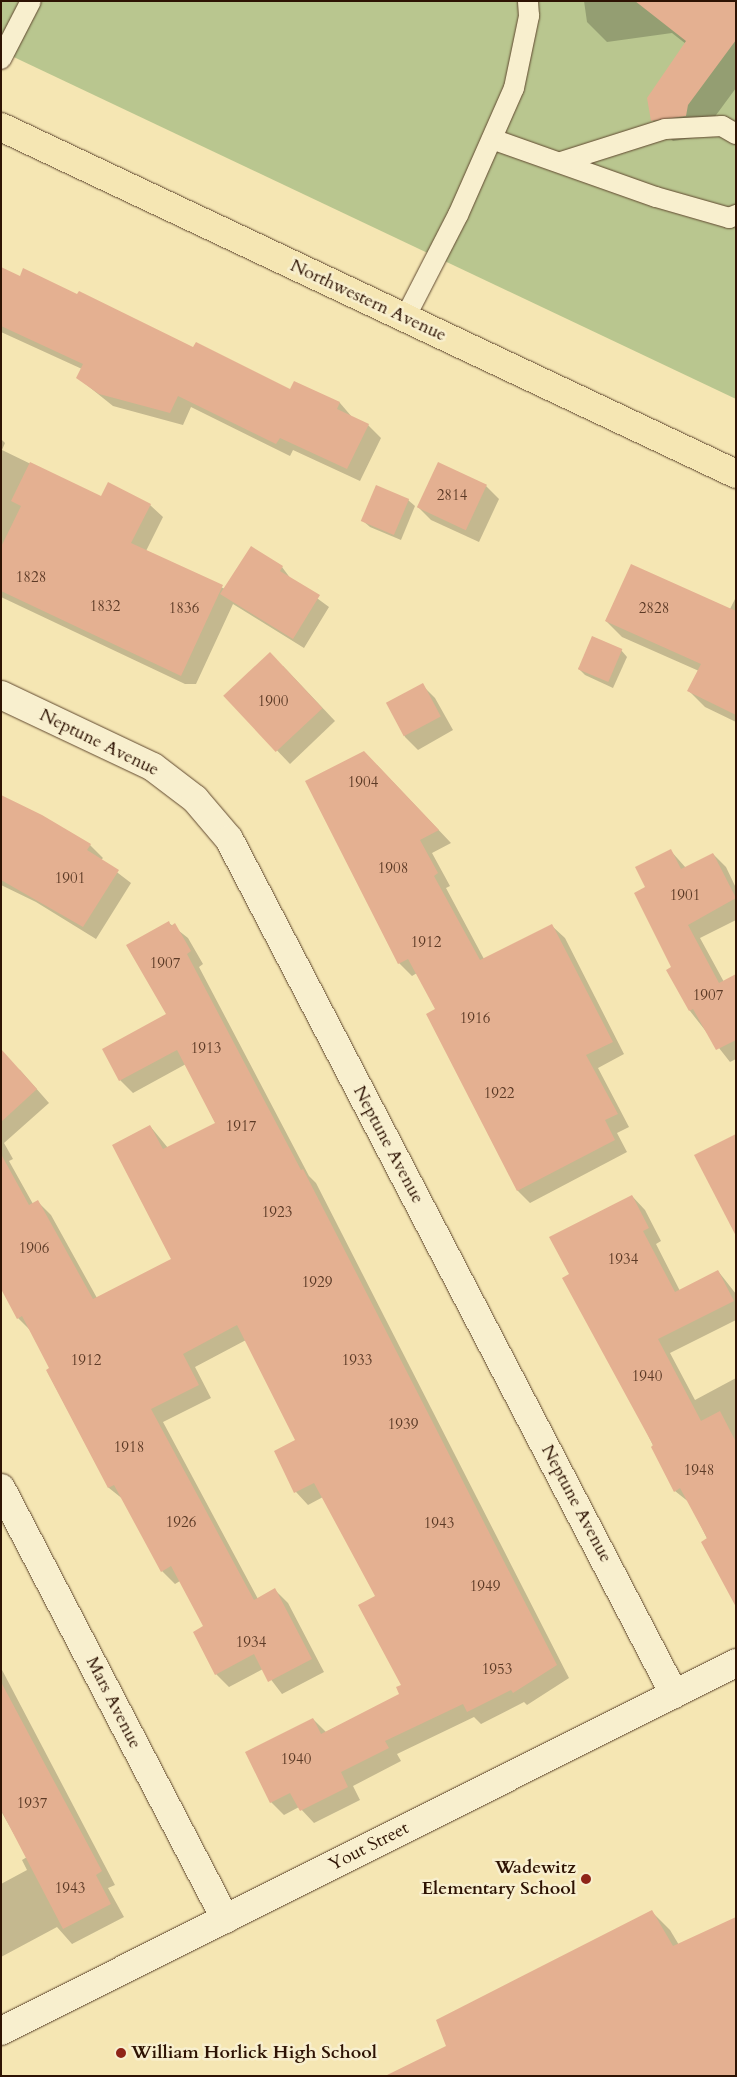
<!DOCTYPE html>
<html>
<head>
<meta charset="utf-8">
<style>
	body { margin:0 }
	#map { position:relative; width:737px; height:2077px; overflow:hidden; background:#f5e6b3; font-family:Cardo,serif }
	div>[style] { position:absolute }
	.green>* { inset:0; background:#b9c68f }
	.shadow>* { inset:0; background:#0003 }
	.building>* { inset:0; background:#e4b091; transform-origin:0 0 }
	.roads { filter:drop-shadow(0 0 1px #60482f) drop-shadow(0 0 1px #60482f) }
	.lane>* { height:20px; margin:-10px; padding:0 10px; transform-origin:10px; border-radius:10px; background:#f8efce }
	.street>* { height:28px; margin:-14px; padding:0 14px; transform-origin:14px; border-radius:14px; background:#f8efce }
	.primary>* { height:28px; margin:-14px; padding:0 14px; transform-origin:14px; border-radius:14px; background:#f5e6b3 }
	.dots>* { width:14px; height:14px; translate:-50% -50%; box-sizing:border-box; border:2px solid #f8efce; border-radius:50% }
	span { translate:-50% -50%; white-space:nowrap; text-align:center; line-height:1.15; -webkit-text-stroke:5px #f8efce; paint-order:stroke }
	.number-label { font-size:15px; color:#5c3a26 }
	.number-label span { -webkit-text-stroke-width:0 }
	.street-label { font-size:18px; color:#2e1303 }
	.poi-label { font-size:18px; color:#2e1303; font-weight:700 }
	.right { translate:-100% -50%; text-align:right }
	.left { translate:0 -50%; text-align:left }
	.frame { position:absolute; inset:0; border:2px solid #2e1303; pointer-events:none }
</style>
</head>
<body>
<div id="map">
	<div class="green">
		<i style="clip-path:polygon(1px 1px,736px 1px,736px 399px,1px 51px)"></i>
	</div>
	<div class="shadow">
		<i style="clip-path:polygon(584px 1px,736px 1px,736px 88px,708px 126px,706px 136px,673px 141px,652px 120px,686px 44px,672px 33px,607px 42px,587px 22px)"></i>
		<i style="clip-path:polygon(1px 269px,291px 391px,295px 383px,340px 403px,352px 417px,368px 425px,381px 438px,360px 481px,293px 450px,290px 456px,191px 407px,183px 425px,113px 406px,78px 378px,82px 369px,1px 332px)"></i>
		<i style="clip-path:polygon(1px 439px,5px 443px,2px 450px,101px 498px,150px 505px,163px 517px,146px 551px,225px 589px,282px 567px,291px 579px,329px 607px,304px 648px,233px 604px,196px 684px,185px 684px,1px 597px)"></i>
		<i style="clip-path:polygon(486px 486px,499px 499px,479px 542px,431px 520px,418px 507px)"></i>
		<i style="clip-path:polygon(408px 500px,415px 506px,401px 540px,370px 527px,363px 521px)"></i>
		<i style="clip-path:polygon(736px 597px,736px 722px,705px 707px,689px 691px,699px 671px,622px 637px,606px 621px,730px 609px)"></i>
		<i style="clip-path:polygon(621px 650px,627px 657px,613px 688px,585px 675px,578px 668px)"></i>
		<i style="clip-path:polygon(283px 666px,335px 721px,290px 764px,225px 696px)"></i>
		<i style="clip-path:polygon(422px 685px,435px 698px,453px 730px,418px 750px,405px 737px,387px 703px)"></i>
		<i style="clip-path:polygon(377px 765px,451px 843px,432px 853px,450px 886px,446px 888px,484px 959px,552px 926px,565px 938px,624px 1054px,598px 1068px,629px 1127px,617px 1133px,627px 1152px,530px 1203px,518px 1191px,428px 1014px,437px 1010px,417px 973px,412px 976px,399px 963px)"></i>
		<i style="clip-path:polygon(1px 797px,90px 845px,103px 858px,101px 860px,131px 883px,96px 939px,36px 902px,1px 885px)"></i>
		<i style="clip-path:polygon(670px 850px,686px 868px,713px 854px,726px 867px,736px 888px,736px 920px,700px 938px,724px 982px,736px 975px,736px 1059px,730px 1062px,690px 1011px,647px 888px)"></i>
		<i style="clip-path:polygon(169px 923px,188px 938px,203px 964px,199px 967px,309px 1176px,316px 1183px,569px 1678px,527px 1705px,524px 1702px,481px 1724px,474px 1717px,397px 1754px,401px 1761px,353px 1786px,360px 1800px,314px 1823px,299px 1807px,284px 1815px,271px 1802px,313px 1719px,326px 1732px,401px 1694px,403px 1686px,377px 1597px,323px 1497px,308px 1505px,296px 1492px,297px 1441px,246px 1340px,195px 1367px,211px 1398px,163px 1422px,258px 1599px,275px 1590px,288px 1603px,324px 1672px,282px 1694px,263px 1669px,229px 1687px,216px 1674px,205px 1627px,180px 1581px,175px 1584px,162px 1571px,124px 1500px,109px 1488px,47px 1371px,51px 1369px,31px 1331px,18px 1318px,1px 1261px,1px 1062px,20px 1070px,49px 1103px,4px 1143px,13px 1159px,9px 1161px,33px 1204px,38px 1202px,51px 1215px,97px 1298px,173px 1260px,150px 1126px,168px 1148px,216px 1124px,186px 1064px,133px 1093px,120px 1080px,168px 1015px)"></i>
		<i style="clip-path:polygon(632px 1196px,645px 1210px,661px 1241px,656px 1244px,680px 1291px,718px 1271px,736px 1294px,736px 1320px,670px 1353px,695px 1400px,736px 1378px,736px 1599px,690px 1503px,675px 1491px,571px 1275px)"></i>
		<i style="clip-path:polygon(1px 1668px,115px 1885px,108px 1888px,124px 1917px,72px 1944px,57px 1927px,1px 1957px,1px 1884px,27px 1870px,22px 1860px,27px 1857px,1px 1811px)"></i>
		<i style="clip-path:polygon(652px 1912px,670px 1930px,679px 1945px,447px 2047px)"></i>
	</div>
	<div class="building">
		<i style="clip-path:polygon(635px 1px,736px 1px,736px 40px,688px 105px,686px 116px,651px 121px,647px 98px,686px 41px)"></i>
		<i style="clip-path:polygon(1px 267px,20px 276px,23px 268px,77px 294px,79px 291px,193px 347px,196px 342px,290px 389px,294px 381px,340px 402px,337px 409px,369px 424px,347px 469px,280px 438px,276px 444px,178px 396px,170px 413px,99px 394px,76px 378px,83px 364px,1px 326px)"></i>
		<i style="clip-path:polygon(30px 462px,101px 496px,108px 482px,151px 504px,131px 543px,223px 585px,181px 676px,1px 591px,1px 547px,21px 506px,11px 501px)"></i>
		<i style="left:438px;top:462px;width:54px;height:50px;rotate:25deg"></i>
		<i style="left:376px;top:485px;width:36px;height:39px;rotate:23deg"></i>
		<i style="clip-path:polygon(251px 546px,283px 566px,280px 571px,320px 595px,293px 639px,220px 594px)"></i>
		<i style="clip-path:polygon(631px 564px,736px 611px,736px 715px,687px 691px,701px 664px,605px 621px)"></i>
		<i style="left:592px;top:636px;width:33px;height:36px;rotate:23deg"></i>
		<i style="left:270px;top:652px;width:77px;height:64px;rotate:47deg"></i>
		<i style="left:423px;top:683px;width:38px;height:42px;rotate:62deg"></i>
		<i style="clip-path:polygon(364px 751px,439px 830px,420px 840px,438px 873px,434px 876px,480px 960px,552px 924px,613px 1042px,586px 1055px,618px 1114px,605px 1120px,615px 1140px,517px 1191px,426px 1014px,435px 1009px,408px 959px,398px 964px,305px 781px)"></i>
		<i style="clip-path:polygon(1px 795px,42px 815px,91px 844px,87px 850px,119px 870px,83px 927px,1px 880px)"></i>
		<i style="clip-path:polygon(671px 849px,681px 869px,713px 853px,736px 898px,688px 925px,719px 983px,736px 974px,736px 1040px,716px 1050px,693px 1009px,689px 1011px,666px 970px,671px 967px,634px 893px,645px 887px,635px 867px)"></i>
		<i style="clip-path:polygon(169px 921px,171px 926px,175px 923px,191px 951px,187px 954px,301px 1170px,303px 1169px,557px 1665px,513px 1693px,511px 1690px,467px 1712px,463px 1704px,385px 1741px,389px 1748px,341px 1772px,348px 1787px,300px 1811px,290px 1793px,270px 1803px,245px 1752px,313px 1718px,321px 1734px,399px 1694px,396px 1687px,401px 1685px,358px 1605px,375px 1596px,314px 1483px,294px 1493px,274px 1451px,295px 1440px,237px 1325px,183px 1354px,199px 1385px,151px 1409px,254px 1600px,275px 1588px,312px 1659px,268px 1682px,254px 1654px,215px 1675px,193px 1632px,203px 1626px,171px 1566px,161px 1572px,114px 1485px,108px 1488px,46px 1370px,49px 1368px,22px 1316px,17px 1319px,1px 1289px,1px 1154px,29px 1205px,38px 1200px,93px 1299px,171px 1259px,112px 1145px,150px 1125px,163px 1149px,215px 1123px,177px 1050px,119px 1081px,102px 1049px,166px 1014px,126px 945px)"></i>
		<i style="clip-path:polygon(1px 1049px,37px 1089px,1px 1122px)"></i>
		<i style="clip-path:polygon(736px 1134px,736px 1236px,694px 1155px)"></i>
		<i style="clip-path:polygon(632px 1195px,649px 1228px,643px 1231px,675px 1292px,718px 1270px,734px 1301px,658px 1339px,701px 1421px,720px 1411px,736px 1442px,736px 1607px,701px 1542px,707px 1538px,680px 1488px,674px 1492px,651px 1447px,653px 1445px,562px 1278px,569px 1274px,549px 1237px)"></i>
		<i style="clip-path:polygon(1px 1682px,102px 1871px,96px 1875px,111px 1904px,63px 1929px,1px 1810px)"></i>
		<i style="clip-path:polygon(652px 1910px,673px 1946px,736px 1917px,736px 2076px,385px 2076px,446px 2046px,436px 2020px)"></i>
	</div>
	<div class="roads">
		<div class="lane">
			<i style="left:1px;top:59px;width:65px;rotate:-62.7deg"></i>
			<i style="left:492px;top:139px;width:174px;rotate:19.5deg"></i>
			<i style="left:656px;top:197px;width:76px;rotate:16deg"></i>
			<i style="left:729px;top:218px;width:8px;rotate:-23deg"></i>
			<i style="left:561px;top:162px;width:109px;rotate:-17.6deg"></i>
			<i style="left:665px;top:129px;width:57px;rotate:-3deg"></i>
			<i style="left:722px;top:126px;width:16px;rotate:30deg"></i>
			<i style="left:405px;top:318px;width:116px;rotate:-62.8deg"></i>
			<i style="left:458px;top:215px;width:139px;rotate:-66.2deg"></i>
			<i style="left:514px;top:88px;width:74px;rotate:-78.2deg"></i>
			<i style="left:529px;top:16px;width:15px;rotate:-94deg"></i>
		</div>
		<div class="street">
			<i style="left:1px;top:695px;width:168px;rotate:25.3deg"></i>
			<i style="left:153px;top:767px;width:53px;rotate:37.3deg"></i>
			<i style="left:195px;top:799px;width:52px;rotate:49.6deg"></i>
			<i style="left:229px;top:839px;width:964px;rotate:62.5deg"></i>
			<i style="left:1px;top:1488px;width:486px;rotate:62.5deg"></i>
			<i style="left:1px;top:2031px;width:822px;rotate:-26.6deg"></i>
		</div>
		<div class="primary">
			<i style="left:1px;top:127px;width:813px;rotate:25.27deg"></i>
		</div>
	</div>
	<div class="dots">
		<i style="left:586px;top:1879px;background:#8f2418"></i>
		<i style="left:121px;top:2053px;background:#8f2418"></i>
	</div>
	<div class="number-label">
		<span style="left:452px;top:496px">2814</span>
		<span style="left:31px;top:578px">1828</span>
		<span style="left:105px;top:607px">1832</span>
		<span style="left:184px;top:609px">1836</span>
		<span style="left:654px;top:609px">2828</span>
		<span style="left:273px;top:702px">1900</span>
		<span style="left:363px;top:783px">1904</span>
		<span style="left:393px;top:869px">1908</span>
		<span style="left:70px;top:879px">1901</span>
		<span style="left:685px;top:896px">1901</span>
		<span style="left:426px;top:943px">1912</span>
		<span style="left:165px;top:964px">1907</span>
		<span style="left:708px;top:996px">1907</span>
		<span style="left:475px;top:1019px">1916</span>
		<span style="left:206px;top:1049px">1913</span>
		<span style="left:499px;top:1094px">1922</span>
		<span style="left:241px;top:1127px">1917</span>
		<span style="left:277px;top:1213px">1923</span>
		<span style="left:34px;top:1249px">1906</span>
		<span style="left:623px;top:1260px">1934</span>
		<span style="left:317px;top:1283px">1929</span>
		<span style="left:86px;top:1361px">1912</span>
		<span style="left:357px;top:1361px">1933</span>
		<span style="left:647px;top:1377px">1940</span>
		<span style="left:403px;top:1425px">1939</span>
		<span style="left:129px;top:1448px">1918</span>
		<span style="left:699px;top:1471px">1948</span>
		<span style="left:181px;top:1523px">1926</span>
		<span style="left:439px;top:1524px">1943</span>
		<span style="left:485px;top:1587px">1949</span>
		<span style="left:251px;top:1643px">1934</span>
		<span style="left:497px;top:1670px">1953</span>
		<span style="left:296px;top:1760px">1940</span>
		<span style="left:32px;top:1804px">1937</span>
		<span style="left:70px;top:1889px">1943</span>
	</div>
	<div class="street-label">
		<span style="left:368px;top:301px;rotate:25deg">Northwestern Avenue</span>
		<span style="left:99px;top:743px;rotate:26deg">Neptune Avenue</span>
		<span style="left:388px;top:1145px;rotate:62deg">Neptune Avenue</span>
		<span style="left:576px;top:1504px;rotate:62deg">Neptune Avenue</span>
		<span style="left:113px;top:1703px;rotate:63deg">Mars Avenue</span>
		<span style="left:369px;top:1847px;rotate:-27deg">Yout Street</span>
	</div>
	<div class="poi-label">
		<span class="right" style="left:576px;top:1879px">Wadewitz<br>Elementary School</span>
		<span class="left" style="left:131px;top:2053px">William Horlick High School</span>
	</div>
	<div class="frame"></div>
</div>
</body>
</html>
